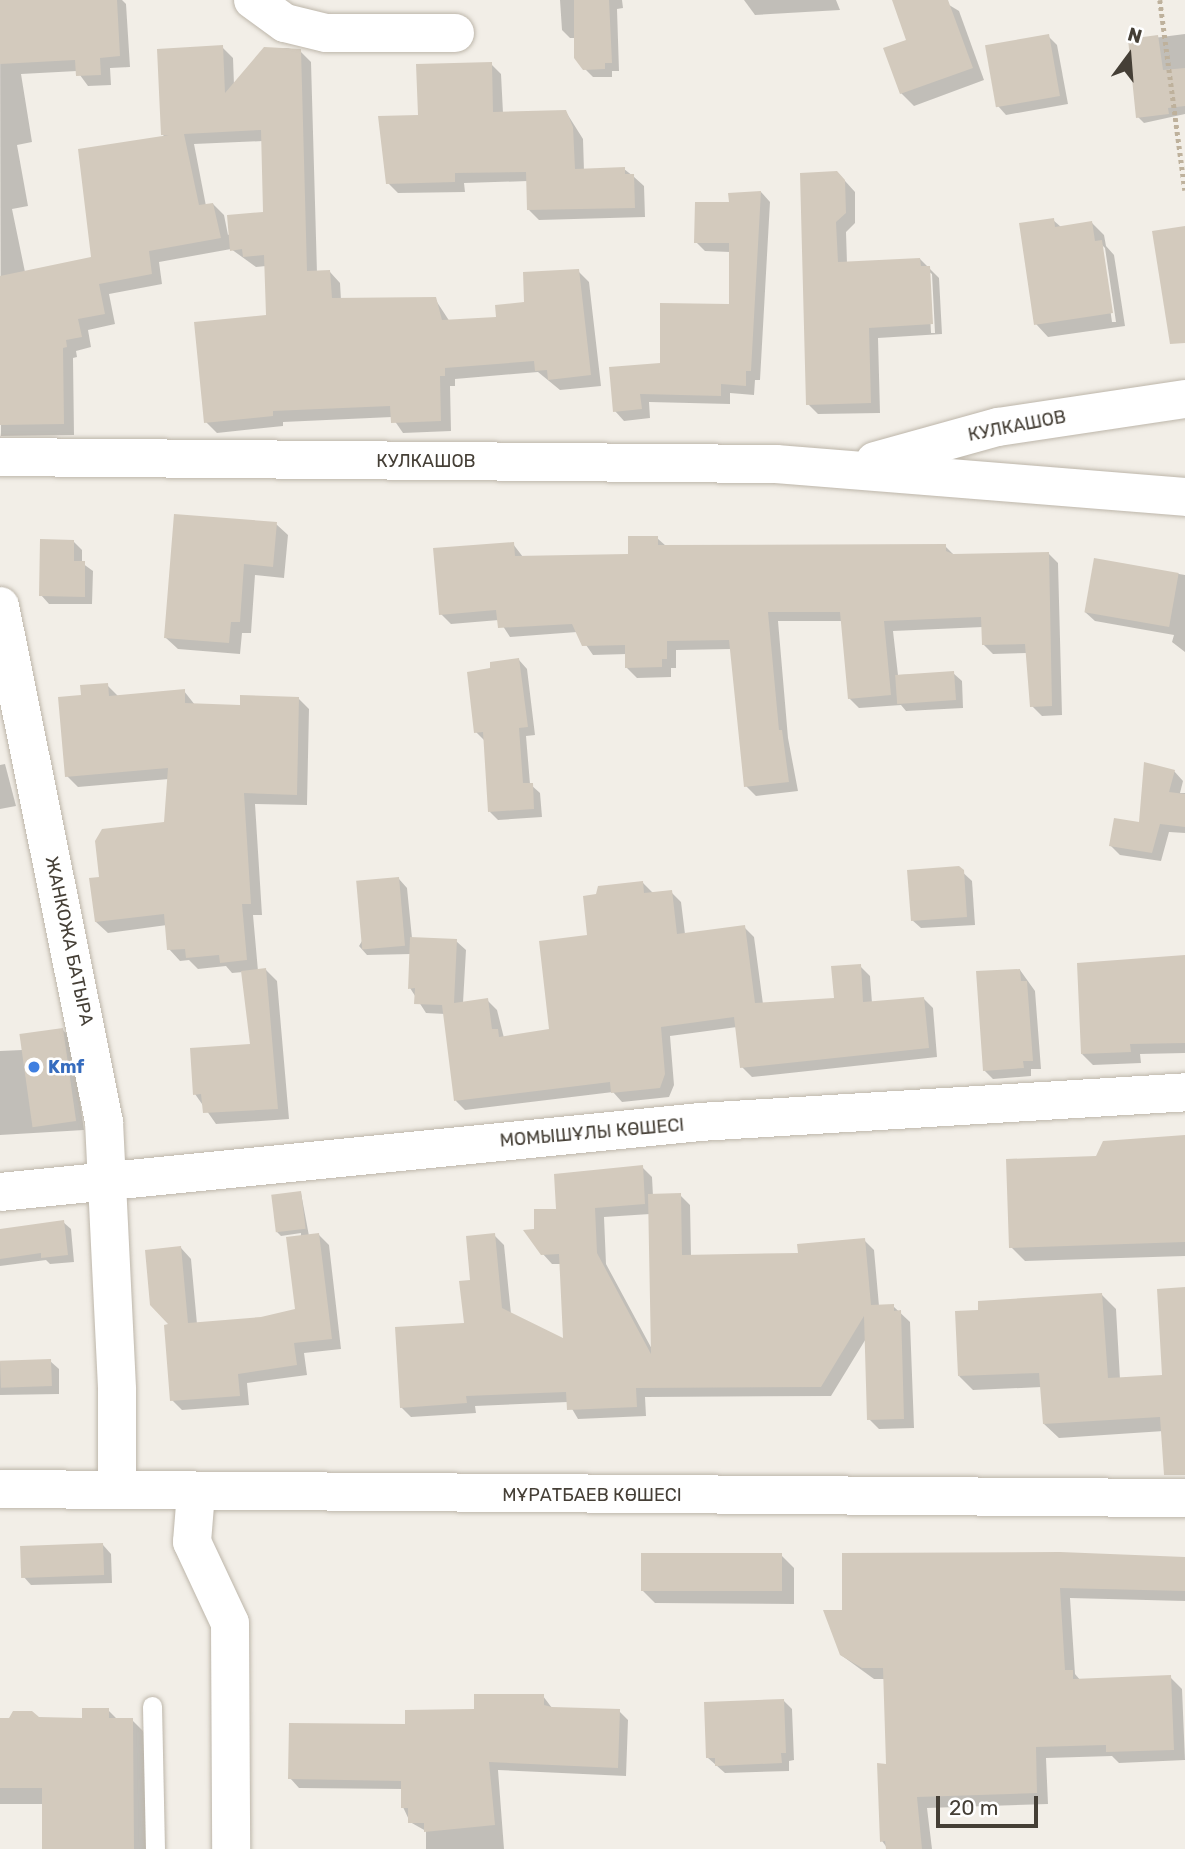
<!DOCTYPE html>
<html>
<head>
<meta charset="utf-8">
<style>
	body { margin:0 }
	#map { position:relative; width:1185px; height:1849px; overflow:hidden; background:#f2eee7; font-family:Rubik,sans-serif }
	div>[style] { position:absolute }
	.shadow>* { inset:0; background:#0003 }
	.building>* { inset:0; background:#d3cabd; transform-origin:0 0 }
	.path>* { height:4.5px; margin-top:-2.25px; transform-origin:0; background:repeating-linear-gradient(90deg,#beb19c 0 3.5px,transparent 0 7px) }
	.roads { filter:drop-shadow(0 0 2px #bdb6aa) drop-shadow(0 0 2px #bdb6aa) }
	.service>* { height:19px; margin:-9.5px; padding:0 9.5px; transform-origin:9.5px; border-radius:9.5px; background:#fff }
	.minor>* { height:38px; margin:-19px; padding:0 19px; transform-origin:19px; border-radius:19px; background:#fff }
	.tertiary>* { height:38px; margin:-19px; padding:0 19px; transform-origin:19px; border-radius:19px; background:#fff }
	.dots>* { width:19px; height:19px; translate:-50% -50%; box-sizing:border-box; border:4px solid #fff; border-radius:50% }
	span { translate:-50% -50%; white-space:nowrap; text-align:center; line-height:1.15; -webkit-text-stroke:5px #fff; paint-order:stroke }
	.street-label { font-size:18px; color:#453f36 }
	.shop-label { font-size:18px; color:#366cbe; font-weight:700 }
	.left { translate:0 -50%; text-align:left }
	.north { position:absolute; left:1094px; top:21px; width:70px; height:70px; -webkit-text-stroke:5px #fff; paint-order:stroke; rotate:16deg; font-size:19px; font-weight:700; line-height:28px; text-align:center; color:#453f36 }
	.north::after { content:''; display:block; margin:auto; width:24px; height:32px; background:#453f36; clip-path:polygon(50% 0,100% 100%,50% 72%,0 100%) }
	.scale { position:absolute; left:936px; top:1796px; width:102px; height:32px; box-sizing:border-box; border:4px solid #453f36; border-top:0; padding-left:9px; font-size:21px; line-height:24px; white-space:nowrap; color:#453f36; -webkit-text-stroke:5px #fff; paint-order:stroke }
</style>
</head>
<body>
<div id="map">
	<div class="shadow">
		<i style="clip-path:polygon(evenodd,0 0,122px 0,126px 4px,130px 67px,110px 68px,111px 85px,88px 86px,77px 71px,21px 74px,32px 142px,17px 145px,28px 206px,12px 209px,25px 272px,93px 259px,165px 137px,163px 135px,222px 47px,233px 58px,234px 85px,265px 48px,287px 48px,300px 51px,311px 62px,317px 273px,330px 272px,340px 283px,341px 300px,435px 299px,450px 322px,498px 319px,578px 271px,589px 282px,601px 386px,560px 390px,538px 372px,455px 379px,455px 386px,450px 386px,451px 431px,403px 433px,392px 417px,283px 422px,283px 426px,217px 433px,206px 422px,268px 316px,266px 266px,256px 267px,231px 249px,159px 262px,162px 284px,109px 294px,115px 324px,88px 330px,91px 347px,76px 351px,77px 357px,73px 358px,74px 435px,1px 436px,0 0,263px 141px,265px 213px,228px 235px,224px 215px,213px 204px,206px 206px,194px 144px,263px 141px)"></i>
		<i style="clip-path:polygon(560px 0,622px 0,623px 8px,617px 9px,619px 71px,612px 71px,612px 77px,593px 77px,585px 69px,577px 38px,570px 38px,562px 30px)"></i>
		<i style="clip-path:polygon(744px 0,836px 0,840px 10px,755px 15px)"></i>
		<i style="clip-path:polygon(941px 0,959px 11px,984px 80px,914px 106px,901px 93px)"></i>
		<i style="clip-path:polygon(1185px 34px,1185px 114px,1144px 123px,1138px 117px,1130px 41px)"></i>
		<i style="clip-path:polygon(1048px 36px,1057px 45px,1068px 104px,1006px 115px,998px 106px)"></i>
		<i style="clip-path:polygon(491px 64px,501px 74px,503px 113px,566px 112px,583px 139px,584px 171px,624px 169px,633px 176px,644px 186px,645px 217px,539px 220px,529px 210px,528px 181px,464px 183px,465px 192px,398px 193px,388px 183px,420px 117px)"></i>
		<i style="clip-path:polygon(evenodd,837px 172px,855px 192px,855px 223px,846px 232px,847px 263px,920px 259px,939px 278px,942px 334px,878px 338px,880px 413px,818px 414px,808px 404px,837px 172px,928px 271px,932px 274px,935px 333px,931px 333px,928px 271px)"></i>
		<i style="clip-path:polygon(761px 192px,770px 202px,760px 380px,755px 380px,754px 395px,730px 393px,730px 404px,649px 402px,650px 418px,624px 421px,615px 411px,731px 306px,730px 252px,705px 251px,696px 242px,731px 204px)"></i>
		<i style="clip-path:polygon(evenodd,1053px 220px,1061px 227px,1092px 223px,1104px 235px,1106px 246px,1114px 255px,1125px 326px,1048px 337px,1036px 324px,1053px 220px,1101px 244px,1105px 248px,1116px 322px,1112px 322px,1101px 244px)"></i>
		<i style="clip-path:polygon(276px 524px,288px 535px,284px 578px,255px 575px,251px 633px,242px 633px,240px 654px,178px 649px,166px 638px)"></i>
		<i style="clip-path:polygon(657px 538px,666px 546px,945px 546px,955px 556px,1048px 553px,1058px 563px,1062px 715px,1042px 716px,1032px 706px,1028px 653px,993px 654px,983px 644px,983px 627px,893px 631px,898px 675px,953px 673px,962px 681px,963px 708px,906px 711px,901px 705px,859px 708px,849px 698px,842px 621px,778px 621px,788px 738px,798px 791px,756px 796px,746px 786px,732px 649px,676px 650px,676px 668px,671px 668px,671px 677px,637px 678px,627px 668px,627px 654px,593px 655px,577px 632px,510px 637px,499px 620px,451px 624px,441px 614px,513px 544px,523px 557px,630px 555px)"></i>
		<i style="clip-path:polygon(74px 542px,82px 550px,82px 563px,93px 571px,92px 604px,49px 604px,41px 595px)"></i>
		<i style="clip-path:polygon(1096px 560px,1185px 575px,1185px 652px,1172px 642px,1174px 635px,1095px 621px,1085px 612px)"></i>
		<i style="clip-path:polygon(519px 660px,527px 669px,535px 735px,526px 736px,530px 784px,540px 793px,542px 817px,498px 820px,490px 812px,485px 741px,476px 732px)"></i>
		<i style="clip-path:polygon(107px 685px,119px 697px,184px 691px,195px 705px,241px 706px,298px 698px,309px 709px,307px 805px,255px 804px,262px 915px,253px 915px,258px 971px,266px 970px,277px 981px,289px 1119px,216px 1124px,195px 1094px,252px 1046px,243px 972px,232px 973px,226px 966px,198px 969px,189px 960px,180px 961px,169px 949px,167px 925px,108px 933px,96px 922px,101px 879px,166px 824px,169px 779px,78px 787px,67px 776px,83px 697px)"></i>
		<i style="clip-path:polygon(5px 764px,16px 806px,0 809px,0 765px)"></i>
		<i style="clip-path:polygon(1174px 771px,1183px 781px,1180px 793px,1185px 793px,1185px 833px,1169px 832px,1161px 861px,1120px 855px,1111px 846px,1141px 824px)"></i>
		<i style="clip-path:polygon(958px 868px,972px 881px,975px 925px,921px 928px,912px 920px)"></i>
		<i style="clip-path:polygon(399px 879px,407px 888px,412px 938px,456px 941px,466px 950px,463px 1003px,487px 1000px,497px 1010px,504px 1038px,551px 1030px,589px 937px,643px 883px,653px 893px,671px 892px,681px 902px,685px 934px,744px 927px,754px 937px,763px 1004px,836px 999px,860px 966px,870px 976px,872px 1003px,924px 999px,933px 1008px,937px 1057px,752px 1077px,742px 1067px,737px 1027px,670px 1036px,674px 1085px,669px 1097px,622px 1102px,613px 1092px,465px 1110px,456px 1101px,445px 1014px,426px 1013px,410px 988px,411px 954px,367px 955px,359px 946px)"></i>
		<i style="clip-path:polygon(1185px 957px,1185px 1053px,1140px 1054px,1141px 1063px,1093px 1065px,1082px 1054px)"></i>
		<i style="clip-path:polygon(1020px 970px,1035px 991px,1041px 1069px,1031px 1069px,1031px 1076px,993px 1079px,984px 1070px)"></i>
		<i style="clip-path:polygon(62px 1029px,71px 1039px,84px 1130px,0 1135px,0 1051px,22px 1050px)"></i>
		<i style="clip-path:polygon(1185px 1137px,1185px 1256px,1025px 1261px,1011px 1247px,1097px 1157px)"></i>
		<i style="clip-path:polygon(evenodd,642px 1167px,652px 1177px,653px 1196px,680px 1195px,690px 1205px,691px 1256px,800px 1254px,864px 1240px,874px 1250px,879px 1306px,893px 1306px,910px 1322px,914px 1428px,879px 1429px,869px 1419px,867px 1337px,831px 1396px,645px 1397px,646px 1416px,578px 1419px,568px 1402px,475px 1406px,476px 1413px,411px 1417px,401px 1407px,466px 1324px,472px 1282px,494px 1235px,504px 1245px,511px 1314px,565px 1341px,561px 1264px,552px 1264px,542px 1253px,536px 1231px,558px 1210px,642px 1167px,650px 1214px,653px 1351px,606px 1264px,604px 1217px,650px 1214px)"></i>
		<i style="clip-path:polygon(301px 1193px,309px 1236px,319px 1235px,329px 1245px,341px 1349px,304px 1353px,307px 1375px,247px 1383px,249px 1405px,182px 1410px,172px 1400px,171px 1326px,181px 1248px,191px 1259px,197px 1324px,262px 1319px,297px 1310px,301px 1233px,281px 1236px,277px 1232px)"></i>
		<i style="clip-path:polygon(63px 1222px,71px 1229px,74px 1262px,50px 1264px,46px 1260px,0 1266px,0 1230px)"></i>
		<i style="clip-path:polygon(1185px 1289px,1185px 1442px,1164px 1431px,1059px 1438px,1044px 1424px,1042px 1387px,973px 1390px,959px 1376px,1102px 1295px,1116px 1309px,1120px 1379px,1164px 1376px)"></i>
		<i style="clip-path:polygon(50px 1361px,59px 1369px,59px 1394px,0 1395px,0 1362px)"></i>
		<i style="clip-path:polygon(103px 1545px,111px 1554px,112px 1583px,31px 1585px,23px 1576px)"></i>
		<i style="clip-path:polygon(781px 1555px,794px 1568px,794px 1604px,655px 1603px,642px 1590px)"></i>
		<i style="clip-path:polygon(1185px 1559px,1185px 1601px,1070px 1598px,1075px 1674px,1081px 1681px,1170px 1677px,1182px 1689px,1185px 1760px,1119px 1763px,1112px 1756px,1046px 1758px,1048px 1804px,927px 1808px,932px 1849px,888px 1849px,882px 1841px,887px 1765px,885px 1679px,874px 1679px,841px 1655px,844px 1612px)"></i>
		<i style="clip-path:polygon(543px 1696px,552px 1708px,619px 1711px,628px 1720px,626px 1776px,498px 1770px,504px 1849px,426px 1849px,426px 1831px,410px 1822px,403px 1807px,403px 1789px,299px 1788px,290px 1778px,407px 1726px)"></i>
		<i style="clip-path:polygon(783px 1700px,792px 1709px,794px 1760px,789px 1761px,789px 1771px,725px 1773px,708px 1758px)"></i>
		<i style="clip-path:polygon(108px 1710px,118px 1720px,132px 1720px,149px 1737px,149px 1849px,44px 1849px,44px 1804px,0 1804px,0 1719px,84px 1719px)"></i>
	</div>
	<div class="building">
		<i style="clip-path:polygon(0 0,117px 0,120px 56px,100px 58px,101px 75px,76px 76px,75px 60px,0 64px)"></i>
		<i style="clip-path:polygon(574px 0,609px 0,612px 63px,605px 63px,605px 69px,583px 70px,574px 58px)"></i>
		<i style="clip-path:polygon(892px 0,948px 0,973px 68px,900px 94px,883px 48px,906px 40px)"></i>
		<i style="left:1049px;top:34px;width:63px;height:65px;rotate:80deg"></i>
		<i style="clip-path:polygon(1158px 35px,1163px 70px,1185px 68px,1185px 106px,1168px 108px,1169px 114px,1136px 118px,1128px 39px)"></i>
		<i style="clip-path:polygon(223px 45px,225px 93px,264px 47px,301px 49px,307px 271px,330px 270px,332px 298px,436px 297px,442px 320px,496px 317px,495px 305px,524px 302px,523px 272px,579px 269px,591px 375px,548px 380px,547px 370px,535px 371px,534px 361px,445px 368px,445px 376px,440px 376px,441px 421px,391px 423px,390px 406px,273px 411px,273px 416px,204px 423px,194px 322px,266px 315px,264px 255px,243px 257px,242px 249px,230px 251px,227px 215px,263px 212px,261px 130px,184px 134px,199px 205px,213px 203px,221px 238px,149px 251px,152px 274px,99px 284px,105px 314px,78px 319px,82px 337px,66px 340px,67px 347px,63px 348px,64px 424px,0 425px,0 276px,91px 257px,78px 149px,169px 135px,161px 135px,157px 49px)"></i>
		<i style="clip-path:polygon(492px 62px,493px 112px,566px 110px,573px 127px,575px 169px,625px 167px,625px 174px,634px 174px,635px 208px,527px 210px,526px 172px,455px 173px,455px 182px,386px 184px,378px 116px,418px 115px,416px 64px)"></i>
		<i style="clip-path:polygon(837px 171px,845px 180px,846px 213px,836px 222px,838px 262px,920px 258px,921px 266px,930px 266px,933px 324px,869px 328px,871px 403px,806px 405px,800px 173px)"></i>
		<i style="clip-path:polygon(761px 191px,751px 371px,746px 371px,746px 386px,721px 384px,721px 396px,640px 394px,642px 409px,613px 412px,609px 367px,660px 363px,660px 303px,729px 304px,729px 243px,694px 243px,695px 202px,729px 202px,728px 193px)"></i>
		<i style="clip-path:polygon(1054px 218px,1055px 227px,1092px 221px,1095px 241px,1102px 240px,1113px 313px,1034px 325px,1019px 223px)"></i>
		<i style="clip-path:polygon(1185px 226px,1185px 343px,1170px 344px,1152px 231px)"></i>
		<i style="clip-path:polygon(174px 514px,277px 522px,273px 567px,244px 564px,240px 622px,231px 622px,229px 643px,164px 638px)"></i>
		<i style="clip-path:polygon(628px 536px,658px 536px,658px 545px,946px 544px,946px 551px,953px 554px,1049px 552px,1052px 706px,1030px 707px,1025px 644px,982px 645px,981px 617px,884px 621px,891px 695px,848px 699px,840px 612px,768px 612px,779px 730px,782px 730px,789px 782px,744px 787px,729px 640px,667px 641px,667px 659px,662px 659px,662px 667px,625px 668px,625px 645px,582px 646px,572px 624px,498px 628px,496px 610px,439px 615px,433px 548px,514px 542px,515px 556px,628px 554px)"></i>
		<i style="clip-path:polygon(40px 539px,74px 540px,74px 561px,85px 561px,85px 597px,39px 596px)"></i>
		<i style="left:1094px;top:558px;width:86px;height:55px;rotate:10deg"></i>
		<i style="clip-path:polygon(519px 658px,528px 727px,519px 728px,523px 783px,533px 783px,534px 809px,488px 812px,483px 732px,474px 733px,467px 672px,490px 668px,490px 662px)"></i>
		<i style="left:954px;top:671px;width:29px;height:59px;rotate:86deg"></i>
		<i style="clip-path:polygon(108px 683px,109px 696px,185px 689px,185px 703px,240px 705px,240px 695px,299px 697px,297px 795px,244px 793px,251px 904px,242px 904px,247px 960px,220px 963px,219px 955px,186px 958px,185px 949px,167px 950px,164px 914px,95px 922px,89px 878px,99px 877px,95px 841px,102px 829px,164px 822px,168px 768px,65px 777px,58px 697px,81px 695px,80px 685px)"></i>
		<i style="clip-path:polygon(1144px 762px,1175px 770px,1169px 792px,1185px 794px,1185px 827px,1160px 824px,1152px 853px,1109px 846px,1114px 818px,1139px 822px)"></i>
		<i style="clip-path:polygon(959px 866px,964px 870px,967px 917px,911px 921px,907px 870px)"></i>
		<i style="left:399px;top:877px;width:69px;height:43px;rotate:85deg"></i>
		<i style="clip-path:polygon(643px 881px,644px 893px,672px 890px,677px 934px,745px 925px,755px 1003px,834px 998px,831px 966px,861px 964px,863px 1002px,924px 997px,929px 1048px,740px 1068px,734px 1017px,661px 1027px,665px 1074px,660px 1088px,611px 1093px,610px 1082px,454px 1101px,442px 1005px,414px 1004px,415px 988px,408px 989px,410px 937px,457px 939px,454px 1003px,488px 998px,492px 1029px,498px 1029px,499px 1037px,549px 1029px,539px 941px,587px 935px,583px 896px,596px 894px,598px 886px)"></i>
		<i style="clip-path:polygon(1185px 955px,1185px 1043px,1130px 1044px,1131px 1052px,1081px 1054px,1077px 963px)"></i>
		<i style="clip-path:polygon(266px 968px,278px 1109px,203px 1113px,201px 1094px,193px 1095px,190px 1048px,250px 1044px,241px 971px)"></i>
		<i style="clip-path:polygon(1020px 969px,1021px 981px,1027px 981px,1033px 1061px,1023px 1061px,1024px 1068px,983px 1071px,976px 971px)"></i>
		<i style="left:63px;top:1028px;width:94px;height:44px;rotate:82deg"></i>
		<i style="clip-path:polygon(1185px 1135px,1185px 1242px,1009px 1248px,1006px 1159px,1096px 1156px,1103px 1141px)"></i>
		<i style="clip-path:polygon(643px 1165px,645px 1204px,595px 1208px,597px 1253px,651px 1354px,648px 1194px,681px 1193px,682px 1255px,798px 1253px,797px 1244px,865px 1238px,871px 1305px,894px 1304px,894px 1311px,901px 1310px,904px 1419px,867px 1420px,864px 1316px,821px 1387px,636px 1388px,637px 1407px,567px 1410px,566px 1392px,466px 1396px,467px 1403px,400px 1408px,395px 1327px,464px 1323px,459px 1281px,470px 1280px,466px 1236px,495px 1233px,502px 1308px,563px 1338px,559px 1254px,541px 1255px,523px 1230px,534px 1229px,534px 1209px,556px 1209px,554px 1174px)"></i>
		<i style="left:301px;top:1191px;width:38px;height:30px;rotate:83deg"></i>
		<i style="clip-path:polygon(64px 1220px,68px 1255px,41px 1258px,41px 1253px,0 1259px,0 1229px)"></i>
		<i style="clip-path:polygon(319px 1233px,332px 1339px,294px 1343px,297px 1365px,238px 1374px,240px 1396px,170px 1401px,164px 1325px,168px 1324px,150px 1305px,145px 1250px,181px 1246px,188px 1323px,261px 1317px,295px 1309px,286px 1237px)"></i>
		<i style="clip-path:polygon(1185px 1287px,1185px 1475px,1164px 1475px,1160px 1417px,1043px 1424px,1039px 1373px,958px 1376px,955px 1311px,978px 1310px,978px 1301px,1102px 1293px,1108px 1378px,1162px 1375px,1157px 1289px)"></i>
		<i style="left:51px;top:1359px;width:27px;height:51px;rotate:88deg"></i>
		<i style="left:103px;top:1543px;width:32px;height:83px;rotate:88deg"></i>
		<i style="clip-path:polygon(1060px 1552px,1185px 1557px,1185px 1591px,1060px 1588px,1065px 1670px,1073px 1670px,1073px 1679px,1171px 1675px,1174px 1750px,1106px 1752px,1106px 1745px,1036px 1747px,1037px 1793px,917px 1797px,922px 1849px,886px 1849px,885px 1841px,880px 1842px,877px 1763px,886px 1764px,883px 1668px,862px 1668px,840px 1655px,823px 1610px,842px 1610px,842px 1553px)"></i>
		<i style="left:641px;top:1553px;width:141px;height:38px"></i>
		<i style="clip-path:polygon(474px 1694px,544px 1694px,544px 1705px,552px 1707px,620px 1709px,618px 1768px,489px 1762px,495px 1825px,424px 1832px,424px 1823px,408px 1823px,408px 1808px,401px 1808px,401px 1781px,288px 1779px,289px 1723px,405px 1724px,405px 1710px,474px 1709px)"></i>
		<i style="clip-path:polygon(784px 1699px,786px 1753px,781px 1753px,782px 1763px,715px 1766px,715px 1758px,706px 1758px,704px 1702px)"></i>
		<i style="clip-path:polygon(82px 1708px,109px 1708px,109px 1718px,133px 1718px,134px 1849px,42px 1849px,42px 1788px,0 1788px,0 1718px,9px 1718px,13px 1711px,32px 1711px,39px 1717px,82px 1718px)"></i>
	</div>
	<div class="path">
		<i style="left:1160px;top:0;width:192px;rotate:82.5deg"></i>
	</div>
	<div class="roads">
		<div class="service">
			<i style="left:152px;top:1706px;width:143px;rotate:88.8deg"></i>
		</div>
		<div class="minor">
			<i style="left:253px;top:0;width:39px;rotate:36deg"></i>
			<i style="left:285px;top:23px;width:42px;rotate:13.7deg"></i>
			<i style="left:326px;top:33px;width:129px"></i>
			<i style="left:0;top:457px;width:776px;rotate:0.52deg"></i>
			<i style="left:776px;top:464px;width:410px;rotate:4.6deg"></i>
			<i style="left:875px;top:461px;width:128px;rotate:-15.5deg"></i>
			<i style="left:998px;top:427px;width:189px;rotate:-8.5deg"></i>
			<i style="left:0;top:606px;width:526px;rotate:78.6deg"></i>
			<i style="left:104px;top:1122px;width:268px;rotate:87.2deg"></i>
			<i style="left:117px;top:1390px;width:100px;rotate:90deg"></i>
			<i style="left:0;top:1192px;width:703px;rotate:-5.71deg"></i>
			<i style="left:700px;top:1122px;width:486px;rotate:-3.5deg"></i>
			<i style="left:196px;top:1493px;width:49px;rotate:94.7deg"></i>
			<i style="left:192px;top:1542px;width:89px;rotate:64.9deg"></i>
			<i style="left:230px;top:1623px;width:226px;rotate:89.7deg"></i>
		</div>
		<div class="tertiary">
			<i style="left:0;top:1489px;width:1185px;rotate:0.44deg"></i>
		</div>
	</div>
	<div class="dots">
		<i style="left:34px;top:1067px;background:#3f7fe0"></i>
	</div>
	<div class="street-label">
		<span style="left:1017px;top:426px;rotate:-11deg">КУЛКАШОВ</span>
		<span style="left:426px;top:461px">КУЛКАШОВ</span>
		<span style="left:69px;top:941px;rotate:78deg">ЖАНКОЖА БАТЫРА</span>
		<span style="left:592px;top:1133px;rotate:-5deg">МОМЫШҰЛЫ КӨШЕСІ</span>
		<span style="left:592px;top:1495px">МҰРАТБАЕВ КӨШЕСІ</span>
	</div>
	<div class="shop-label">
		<span class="left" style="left:48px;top:1067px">Kmf</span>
	</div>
	<div class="north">N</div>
	<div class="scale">20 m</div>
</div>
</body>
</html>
